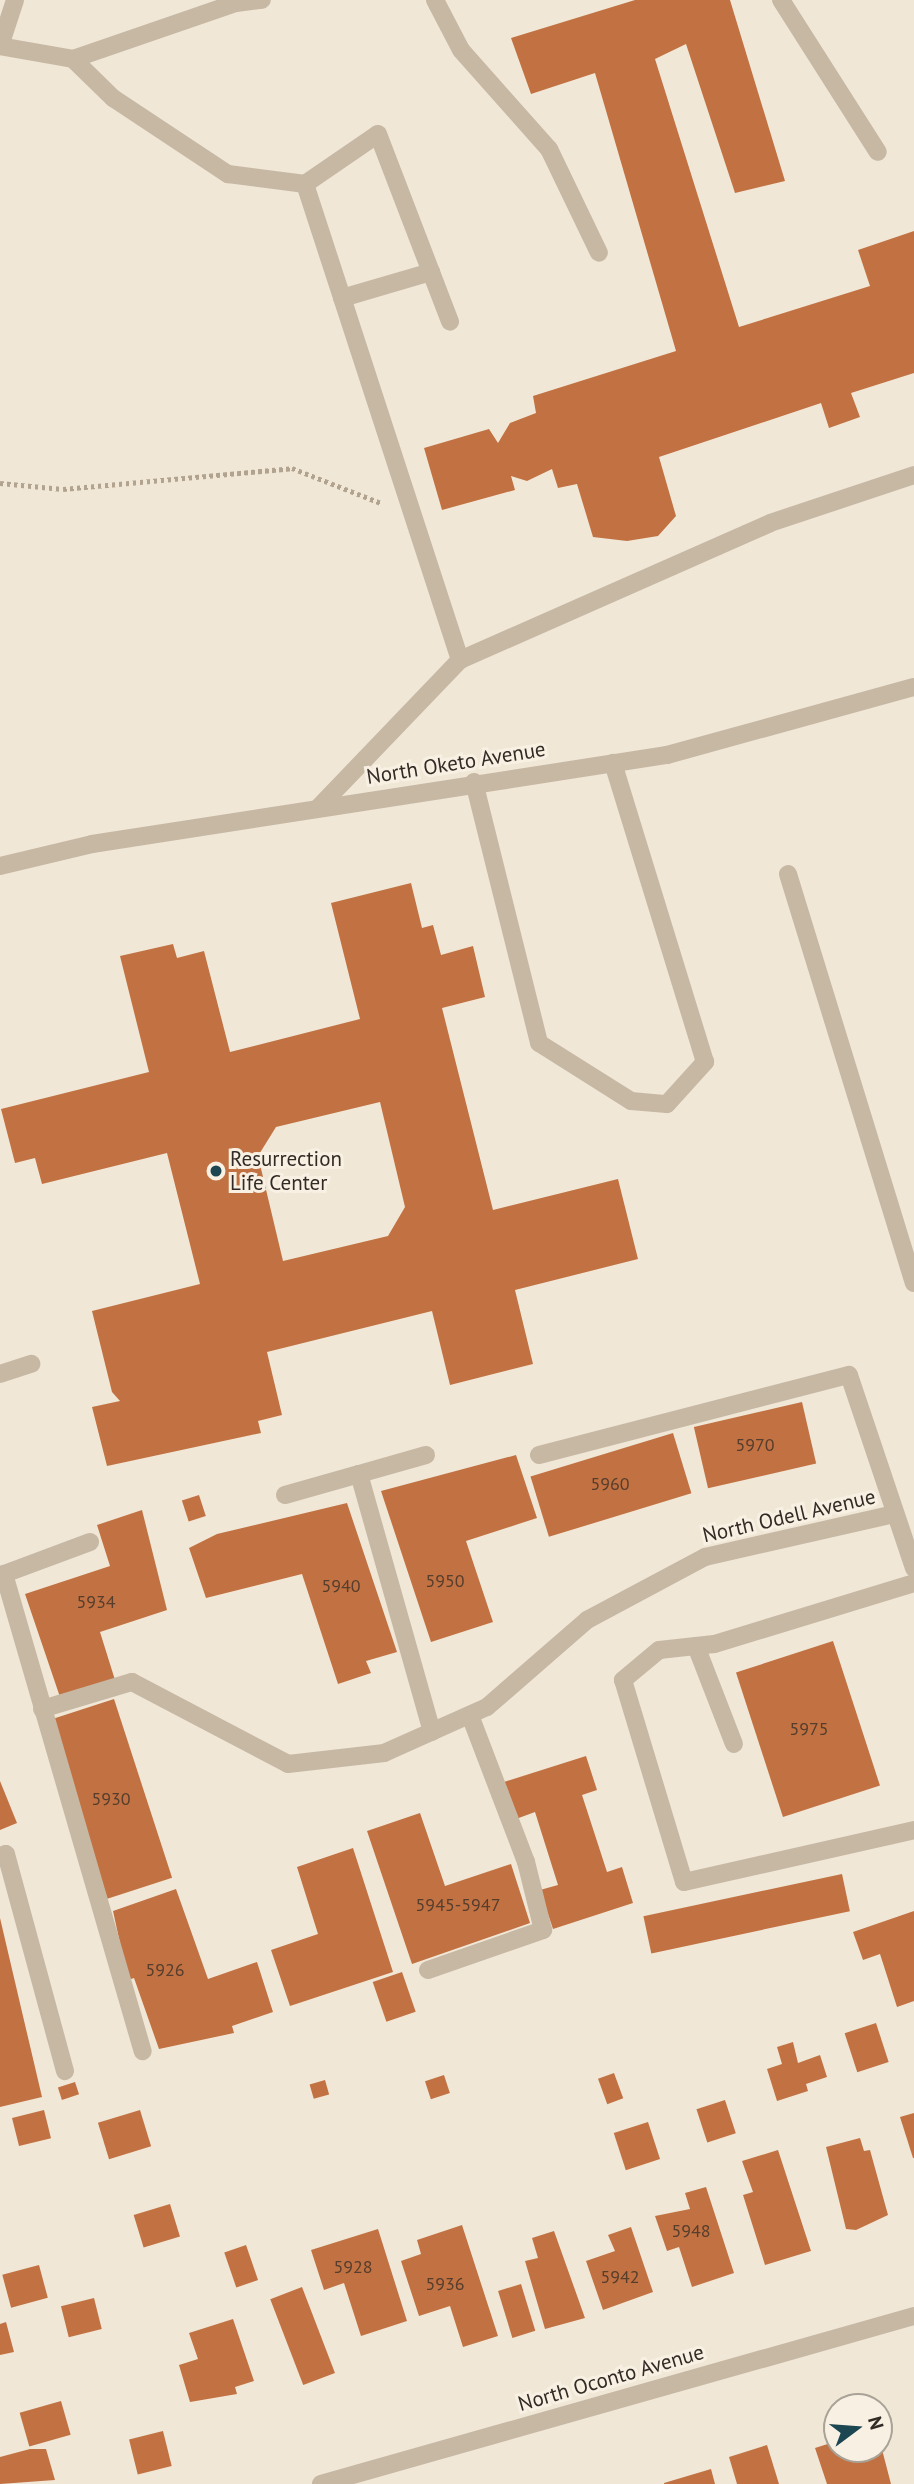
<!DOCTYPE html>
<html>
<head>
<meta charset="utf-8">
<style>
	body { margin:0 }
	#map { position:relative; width:914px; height:2484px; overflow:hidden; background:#f0e7d7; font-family:"PT Sans",sans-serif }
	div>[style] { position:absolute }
	.building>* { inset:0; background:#c27242; transform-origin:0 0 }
	.path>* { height:4.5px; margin-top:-2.25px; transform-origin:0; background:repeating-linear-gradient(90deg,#b2a38e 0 3.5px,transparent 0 7px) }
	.minor>* { height:18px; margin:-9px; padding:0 9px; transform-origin:9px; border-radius:9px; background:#c7b8a4 }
	.dots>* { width:19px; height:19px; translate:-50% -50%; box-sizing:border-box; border:4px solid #f8f1e3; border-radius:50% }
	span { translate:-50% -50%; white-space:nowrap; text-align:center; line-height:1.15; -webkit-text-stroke:6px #f8f1e3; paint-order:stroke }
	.number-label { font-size:18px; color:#563d2c }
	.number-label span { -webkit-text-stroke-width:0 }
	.street-label { font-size:21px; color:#322b25 }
	.poi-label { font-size:21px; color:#322b25 }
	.left { translate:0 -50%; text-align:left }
	.north { position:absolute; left:823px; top:2393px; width:70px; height:70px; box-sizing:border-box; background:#f8f1e3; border:2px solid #a9a297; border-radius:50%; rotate:74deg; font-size:19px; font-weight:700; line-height:28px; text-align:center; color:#322b25 }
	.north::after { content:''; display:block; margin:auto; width:24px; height:32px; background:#1c4752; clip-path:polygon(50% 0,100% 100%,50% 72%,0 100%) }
</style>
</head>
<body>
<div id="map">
	<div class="building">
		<i style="clip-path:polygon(635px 0,730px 0,785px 181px,735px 193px,686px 44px,655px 59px,739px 327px,870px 286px,858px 250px,914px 231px,914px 373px,851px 393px,860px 417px,829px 428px,821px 403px,659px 457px,676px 516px,658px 536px,627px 541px,593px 537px,577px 484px,558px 488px,552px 469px,527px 481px,511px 476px,515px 490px,442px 510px,424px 448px,489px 429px,498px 443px,510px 423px,536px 413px,533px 396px,676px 351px,595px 73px,531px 94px,511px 38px)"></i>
		<i style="clip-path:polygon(evenodd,411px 883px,422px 928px,433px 925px,441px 955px,473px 946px,485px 997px,442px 1008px,493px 1210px,618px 1179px,638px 1259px,515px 1290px,533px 1364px,450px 1385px,432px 1311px,267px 1352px,282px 1415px,258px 1421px,261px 1433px,107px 1466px,92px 1407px,120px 1401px,112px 1392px,92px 1311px,200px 1284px,167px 1153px,42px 1184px,35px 1158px,15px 1163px,1px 1109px,149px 1072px,120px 956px,173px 944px,177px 958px,204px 951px,230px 1052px,360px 1019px,331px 903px,411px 883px,380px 1102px,405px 1207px,388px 1236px,283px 1261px,258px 1156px,276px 1127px,380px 1102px)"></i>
		<i style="left:802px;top:1402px;width:63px;height:111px;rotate:77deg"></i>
		<i style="left:673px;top:1433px;width:63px;height:149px;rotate:73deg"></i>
		<i style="clip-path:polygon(516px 1455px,537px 1518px,466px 1541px,493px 1622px,431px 1642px,381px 1491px)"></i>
		<i style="left:199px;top:1495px;width:22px;height:18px;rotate:72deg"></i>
		<i style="clip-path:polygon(347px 1503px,397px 1652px,366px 1661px,371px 1673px,338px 1684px,302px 1574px,206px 1598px,189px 1548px,217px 1534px)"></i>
		<i style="clip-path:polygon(142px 1510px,167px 1610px,100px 1632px,115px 1680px,60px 1697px,25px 1594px,110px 1566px,97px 1525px)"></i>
		<i style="left:833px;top:1641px;width:152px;height:102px;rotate:72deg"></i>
		<i style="left:114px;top:1699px;width:188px;height:68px;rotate:72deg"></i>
		<i style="clip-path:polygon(586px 1756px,597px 1790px,582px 1795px,607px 1872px,622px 1867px,633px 1903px,553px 1929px,540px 1890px,558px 1885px,535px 1812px,516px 1819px,504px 1782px)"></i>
		<i style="clip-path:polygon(0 1781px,17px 1823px,0 1830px)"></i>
		<i style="clip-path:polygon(420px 1813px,445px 1886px,511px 1864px,530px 1923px,412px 1964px,367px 1831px)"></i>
		<i style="clip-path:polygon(353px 1848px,393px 1972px,290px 2006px,271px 1950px,318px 1934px,297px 1867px)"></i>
		<i style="left:842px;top:1874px;width:38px;height:203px;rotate:78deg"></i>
		<i style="clip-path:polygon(176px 1889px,208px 1979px,257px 1962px,273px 2012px,232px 2026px,234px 2033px,159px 2049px,134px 1978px,128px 1980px,113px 1911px)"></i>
		<i style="clip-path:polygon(914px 1911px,914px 2001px,897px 2007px,880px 1954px,863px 1960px,853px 1932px)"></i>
		<i style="clip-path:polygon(0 1918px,42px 2097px,0 2107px)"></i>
		<i style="left:402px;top:1972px;width:42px;height:31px;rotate:71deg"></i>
		<i style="left:876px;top:2023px;width:41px;height:33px;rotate:72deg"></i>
		<i style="clip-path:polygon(793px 2042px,798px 2063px,820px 2055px,827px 2077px,806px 2084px,808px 2091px,777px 2101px,767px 2069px,782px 2064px,777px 2047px)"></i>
		<i style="left:614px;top:2073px;width:27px;height:17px;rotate:70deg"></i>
		<i style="left:444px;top:2075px;width:19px;height:20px;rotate:72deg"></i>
		<i style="left:325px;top:2080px;width:15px;height:16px;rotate:74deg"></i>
		<i style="left:75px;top:2082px;width:13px;height:18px;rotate:72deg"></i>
		<i style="left:725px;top:2100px;width:35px;height:30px;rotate:72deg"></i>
		<i style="left:44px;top:2110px;width:29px;height:33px;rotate:76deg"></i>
		<i style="left:140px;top:2110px;width:38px;height:44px;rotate:73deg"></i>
		<i style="clip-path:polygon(914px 2113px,914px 2158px,913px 2158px,900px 2117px)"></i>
		<i style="left:648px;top:2122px;width:39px;height:36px;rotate:72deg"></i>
		<i style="clip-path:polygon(860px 2138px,864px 2151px,870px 2150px,888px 2215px,856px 2230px,846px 2229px,826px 2147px)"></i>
		<i style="clip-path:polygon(778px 2150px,811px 2251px,765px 2265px,743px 2195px,753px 2192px,742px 2161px)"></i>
		<i style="clip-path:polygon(706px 2187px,734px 2273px,692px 2287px,679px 2247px,667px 2251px,655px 2216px,690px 2209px,685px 2193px)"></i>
		<i style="left:170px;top:2204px;width:34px;height:38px;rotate:73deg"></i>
		<i style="clip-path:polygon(462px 2225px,498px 2336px,463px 2347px,450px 2306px,419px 2316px,401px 2261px,421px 2254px,417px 2240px)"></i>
		<i style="clip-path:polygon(631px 2227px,653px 2292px,603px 2310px,586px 2261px,615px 2251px,608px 2235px)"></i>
		<i style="clip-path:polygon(378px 2229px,407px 2321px,361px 2336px,344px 2283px,324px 2290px,311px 2250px)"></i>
		<i style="clip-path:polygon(554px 2231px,585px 2318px,545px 2329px,525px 2261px,538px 2258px,532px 2238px)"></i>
		<i style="left:246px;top:2245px;width:37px;height:23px;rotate:71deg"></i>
		<i style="left:39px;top:2265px;width:34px;height:38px;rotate:75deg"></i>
		<i style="left:521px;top:2284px;width:49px;height:24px;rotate:73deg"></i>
		<i style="left:302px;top:2287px;width:92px;height:34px;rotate:69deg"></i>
		<i style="left:94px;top:2298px;width:32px;height:34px;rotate:76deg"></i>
		<i style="clip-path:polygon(233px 2319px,254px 2381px,235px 2387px,237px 2394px,190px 2402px,179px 2365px,198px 2359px,189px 2333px)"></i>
		<i style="clip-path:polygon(6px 2322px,14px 2352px,0 2355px,0 2324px)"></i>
		<i style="left:61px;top:2401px;width:35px;height:43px;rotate:74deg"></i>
		<i style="left:163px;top:2431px;width:36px;height:35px;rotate:76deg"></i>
		<i style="clip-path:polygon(879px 2438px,891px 2484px,827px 2484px,815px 2448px,837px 2441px,837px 2449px,879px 2449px)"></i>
		<i style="clip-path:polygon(767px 2445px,779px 2484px,737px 2484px,729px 2457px)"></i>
		<i style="clip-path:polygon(30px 2449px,46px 2449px,55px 2480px,0 2484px,0 2457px)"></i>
		<i style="clip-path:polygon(711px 2469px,715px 2484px,664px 2484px,664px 2483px)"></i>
	</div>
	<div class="path">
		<i style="left:0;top:483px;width:63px;rotate:5.4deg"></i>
		<i style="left:63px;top:489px;width:230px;rotate:-5.2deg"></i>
		<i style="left:292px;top:468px;width:96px;rotate:21.5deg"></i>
	</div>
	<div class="minor">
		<i style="left:435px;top:0;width:56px;rotate:62.5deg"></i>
		<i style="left:461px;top:50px;width:132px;rotate:48.4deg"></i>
		<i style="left:549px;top:149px;width:115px;rotate:64.3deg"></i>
		<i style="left:781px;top:0;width:180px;rotate:57.5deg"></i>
		<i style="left:0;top:46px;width:74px;rotate:10.1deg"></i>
		<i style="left:73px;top:59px;width:56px;rotate:44.3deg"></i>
		<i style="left:113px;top:98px;width:138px;rotate:33.5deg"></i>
		<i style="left:228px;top:174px;width:78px;rotate:7.4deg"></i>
		<i style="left:305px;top:184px;width:501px;rotate:71.96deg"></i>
		<i style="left:0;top:46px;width:48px;rotate:-71.9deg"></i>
		<i style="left:73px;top:59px;width:172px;rotate:-19deg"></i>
		<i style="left:236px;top:3px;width:26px;rotate:-7deg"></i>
		<i style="left:305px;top:184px;width:88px;rotate:-34.4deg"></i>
		<i style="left:378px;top:134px;width:201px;rotate:69deg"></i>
		<i style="left:342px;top:298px;width:93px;rotate:-16.3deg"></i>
		<i style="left:474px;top:782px;width:269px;rotate:76deg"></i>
		<i style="left:539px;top:1043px;width:109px;rotate:32.2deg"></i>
		<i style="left:631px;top:1101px;width:36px;rotate:5deg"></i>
		<i style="left:667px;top:1104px;width:57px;rotate:-47.9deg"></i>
		<i style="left:705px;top:1062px;width:313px;rotate:-107.1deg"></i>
		<i style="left:319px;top:807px;width:204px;rotate:-46.2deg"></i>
		<i style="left:460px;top:660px;width:339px;rotate:-23.8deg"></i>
		<i style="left:770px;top:523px;width:152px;rotate:-18.4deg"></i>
		<i style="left:0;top:866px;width:95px;rotate:-13.4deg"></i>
		<i style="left:92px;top:844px;width:582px;rotate:-8.8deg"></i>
		<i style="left:667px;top:755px;width:256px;rotate:-15.4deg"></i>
		<i style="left:788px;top:874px;width:428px;rotate:72.9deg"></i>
		<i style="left:0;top:1374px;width:33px;rotate:-18deg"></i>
		<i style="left:426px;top:1455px;width:70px;rotate:164.2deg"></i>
		<i style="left:359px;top:1474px;width:268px;rotate:74.2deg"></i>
		<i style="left:539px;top:1455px;width:320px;rotate:-14.5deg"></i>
		<i style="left:849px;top:1375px;width:204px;rotate:71.4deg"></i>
		<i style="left:285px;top:1495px;width:77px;rotate:-15.8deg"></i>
		<i style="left:90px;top:1542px;width:92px;rotate:159.6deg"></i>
		<i style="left:4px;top:1574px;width:497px;rotate:73.8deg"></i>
		<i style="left:914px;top:1583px;width:209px;rotate:163deg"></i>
		<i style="left:714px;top:1644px;width:55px;rotate:173.8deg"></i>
		<i style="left:659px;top:1650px;width:47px;rotate:140.2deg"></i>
		<i style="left:623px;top:1680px;width:211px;rotate:73.2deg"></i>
		<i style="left:684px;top:1882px;width:236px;rotate:-12.7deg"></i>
		<i style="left:696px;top:1646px;width:105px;rotate:68.8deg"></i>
		<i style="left:42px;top:1709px;width:94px;rotate:-16.7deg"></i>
		<i style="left:132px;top:1682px;width:176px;rotate:27.7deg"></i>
		<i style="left:288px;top:1764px;width:97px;rotate:-6.5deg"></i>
		<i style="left:384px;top:1753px;width:113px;rotate:-24.1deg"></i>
		<i style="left:487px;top:1707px;width:133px;rotate:-41deg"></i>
		<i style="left:587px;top:1620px;width:134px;rotate:-28.1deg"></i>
		<i style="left:705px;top:1557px;width:195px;rotate:-12.8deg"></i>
		<i style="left:0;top:1856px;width:6px;rotate:-18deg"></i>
		<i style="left:6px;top:1854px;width:225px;rotate:74.8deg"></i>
		<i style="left:428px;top:1970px;width:122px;rotate:-19.2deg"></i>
		<i style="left:543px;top:1930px;width:70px;rotate:-104deg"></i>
		<i style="left:526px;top:1862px;width:157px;rotate:-110.9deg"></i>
		<i style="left:321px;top:2484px;width:616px;rotate:-15.82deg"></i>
	</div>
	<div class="dots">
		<i style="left:216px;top:1171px;background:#1c4752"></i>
	</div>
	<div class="number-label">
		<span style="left:755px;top:1445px">5970</span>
		<span style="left:610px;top:1484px">5960</span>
		<span style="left:445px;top:1581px">5950</span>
		<span style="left:341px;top:1586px">5940</span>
		<span style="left:96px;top:1602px">5934</span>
		<span style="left:809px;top:1729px">5975</span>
		<span style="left:111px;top:1799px">5930</span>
		<span style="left:458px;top:1905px">5945-5947</span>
		<span style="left:165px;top:1970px">5926</span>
		<span style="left:691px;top:2231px">5948</span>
		<span style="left:353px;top:2267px">5928</span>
		<span style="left:620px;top:2277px">5942</span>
		<span style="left:445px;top:2284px">5936</span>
	</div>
	<div class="street-label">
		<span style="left:456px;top:763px;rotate:-9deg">North Oketo Avenue</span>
		<span style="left:789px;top:1516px;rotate:-13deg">North Odell Avenue</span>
		<span style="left:611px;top:2378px;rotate:-16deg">North Oconto Avenue</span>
	</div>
	<div class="poi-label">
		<span class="left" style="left:230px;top:1171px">Resurrection<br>Life Center</span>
	</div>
	<div class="north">N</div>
</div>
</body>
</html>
